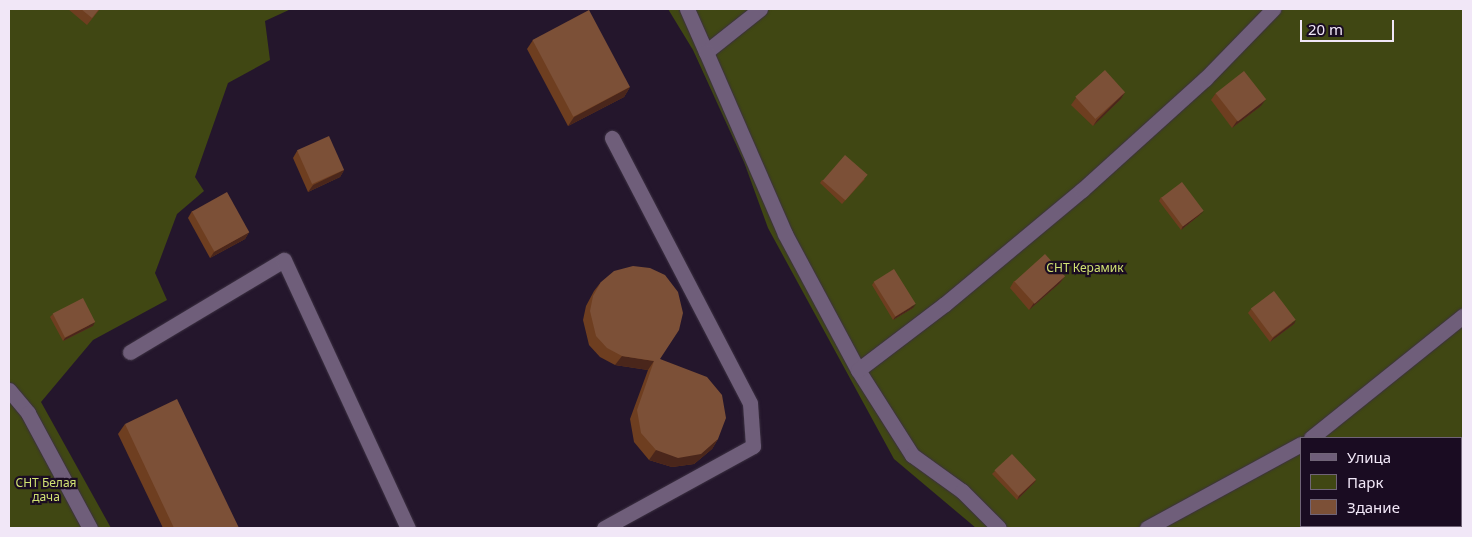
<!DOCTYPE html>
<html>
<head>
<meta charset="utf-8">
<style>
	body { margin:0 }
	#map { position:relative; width:1472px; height:537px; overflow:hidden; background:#24162c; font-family:"Noto Sans",sans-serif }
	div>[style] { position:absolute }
	.green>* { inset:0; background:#404713 }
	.roads { filter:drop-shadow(0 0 1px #3b3041) drop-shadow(0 0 1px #3b3041) }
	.lane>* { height:15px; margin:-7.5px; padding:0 7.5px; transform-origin:7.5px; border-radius:7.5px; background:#6f5e7a }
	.street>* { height:15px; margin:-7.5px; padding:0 7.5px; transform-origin:7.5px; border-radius:7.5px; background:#6f5e7a }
	.wall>* { inset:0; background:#6e3e20 }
	.shaded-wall>* { inset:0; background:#4a261b }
	.building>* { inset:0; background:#7c5037; transform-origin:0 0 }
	span { translate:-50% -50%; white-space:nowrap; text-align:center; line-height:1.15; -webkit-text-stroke:4.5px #1a0c22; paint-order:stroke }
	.park-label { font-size:12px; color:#d1e273 }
	.frame { position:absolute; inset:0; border:10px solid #f1e7f7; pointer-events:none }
	.legend { position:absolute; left:1300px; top:437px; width:162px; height:90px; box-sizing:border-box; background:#1a0c22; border:1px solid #706477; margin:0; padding:6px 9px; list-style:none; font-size:15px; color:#f1e7f7 }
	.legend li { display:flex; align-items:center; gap:10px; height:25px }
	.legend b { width:25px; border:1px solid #706477 }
	.scale { position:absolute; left:1300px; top:20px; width:94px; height:22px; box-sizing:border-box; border:2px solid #f1e7f7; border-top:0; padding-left:6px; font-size:15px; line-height:18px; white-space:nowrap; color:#f1e7f7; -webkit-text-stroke:4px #1a0c22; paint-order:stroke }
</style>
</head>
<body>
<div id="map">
	<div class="green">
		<i style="clip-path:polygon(9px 9px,291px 9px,265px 21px,270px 60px,228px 83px,195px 177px,204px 191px,177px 214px,155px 273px,167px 300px,93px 340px,41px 402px,111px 528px,9px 528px)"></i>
		<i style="clip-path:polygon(evenodd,668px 9px,1463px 9px,1463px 528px,976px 528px,894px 459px,768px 228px,744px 162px,693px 50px,668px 9px,1301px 438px,1461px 438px,1461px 526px,1301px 526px,1301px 438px)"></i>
	</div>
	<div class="roads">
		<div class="lane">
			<i style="left:687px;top:9px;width:47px;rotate:66.2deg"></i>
			<i style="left:130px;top:352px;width:179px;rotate:-30.9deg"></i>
			<i style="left:284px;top:260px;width:295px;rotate:65.2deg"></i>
			<i style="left:604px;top:528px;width:170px;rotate:-28.8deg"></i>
			<i style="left:753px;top:446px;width:43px;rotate:-94deg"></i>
			<i style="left:750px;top:403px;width:299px;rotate:-117.5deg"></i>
		</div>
		<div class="street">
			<i style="left:760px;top:9px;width:69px;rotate:141.5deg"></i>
			<i style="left:706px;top:52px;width:198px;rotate:66.5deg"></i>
			<i style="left:785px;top:234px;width:154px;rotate:61.8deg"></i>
			<i style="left:858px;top:370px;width:101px;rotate:57.6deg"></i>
			<i style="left:912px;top:455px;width:62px;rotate:35.8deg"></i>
			<i style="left:962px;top:491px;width:52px;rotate:45deg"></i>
			<i style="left:858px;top:370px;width:109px;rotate:-37.2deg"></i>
			<i style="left:945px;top:304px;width:178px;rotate:-39.8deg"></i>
			<i style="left:1082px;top:190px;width:166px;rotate:-42.1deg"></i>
			<i style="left:1205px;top:79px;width:98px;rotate:-45.8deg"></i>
			<i style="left:9px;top:390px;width:30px;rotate:50deg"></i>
			<i style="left:28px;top:413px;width:131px;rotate:61.7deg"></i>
			<i style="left:1311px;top:438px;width:195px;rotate:-38.8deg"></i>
			<i style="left:1147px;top:528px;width:175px;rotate:-28.6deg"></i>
		</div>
	</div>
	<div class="wall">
		<i style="clip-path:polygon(68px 9px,100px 9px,87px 25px)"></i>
		<i style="clip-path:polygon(533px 40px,630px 87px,624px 97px,568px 126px,527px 49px)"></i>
		<i style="clip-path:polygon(1125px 92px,1121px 99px,1093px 126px,1071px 105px,1076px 98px)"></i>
		<i style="clip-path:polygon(1216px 93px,1261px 106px,1232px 128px,1211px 100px)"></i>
		<i style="clip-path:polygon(297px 151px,344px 170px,340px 177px,308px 192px,293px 158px)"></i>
		<i style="clip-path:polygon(865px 179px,842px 204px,820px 183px,822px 180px)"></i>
		<i style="clip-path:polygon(1161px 197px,1201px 214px,1181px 230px,1159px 201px)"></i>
		<i style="clip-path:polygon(192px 211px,249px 232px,245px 239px,210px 258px,188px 218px)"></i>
		<i style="clip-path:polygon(1065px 276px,1060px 283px,1029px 310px,1010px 288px,1014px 281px)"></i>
		<i style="clip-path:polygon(601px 282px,660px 359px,718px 439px,712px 449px,694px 464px,672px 467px,649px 460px,634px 442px,630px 419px,648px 370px,615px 365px,600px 357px,589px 345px,583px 320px,586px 306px,594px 291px)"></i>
		<i style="clip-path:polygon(874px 282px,913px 308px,893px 320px,872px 285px)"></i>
		<i style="clip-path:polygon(1251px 309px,1294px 324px,1270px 342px,1248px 313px)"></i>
		<i style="clip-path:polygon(53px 314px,93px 326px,63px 341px,50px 317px)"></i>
		<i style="clip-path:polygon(125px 424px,239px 528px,163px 528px,118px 434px)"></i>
		<i style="clip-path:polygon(995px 471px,1036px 480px,1034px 483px,1017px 500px,992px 474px)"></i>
	</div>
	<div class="shaded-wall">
		<i style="clip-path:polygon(630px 87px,624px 97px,568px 126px,574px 117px)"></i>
		<i style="clip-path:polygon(1125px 92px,1121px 99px,1093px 126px,1097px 120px)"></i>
		<i style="clip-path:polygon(1266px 99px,1261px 106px,1232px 128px,1237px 121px)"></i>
		<i style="clip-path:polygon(344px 170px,340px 177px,308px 192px,313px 185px)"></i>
		<i style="clip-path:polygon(1204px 211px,1201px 214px,1181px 230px,1183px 226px)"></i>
		<i style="clip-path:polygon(249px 232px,245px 239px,210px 258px,214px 252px)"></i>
		<i style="clip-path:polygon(1065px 276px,1060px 283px,1029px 310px,1034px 303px)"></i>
		<i style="clip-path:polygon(916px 304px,913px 308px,893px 320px,895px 317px)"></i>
		<i style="clip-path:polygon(1296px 320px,1294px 324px,1270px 342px,1273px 338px)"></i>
		<i style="clip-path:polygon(95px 322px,93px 326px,63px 341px,65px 338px)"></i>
		<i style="clip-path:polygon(622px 356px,654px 361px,648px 370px,615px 365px)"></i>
		<i style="clip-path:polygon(718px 439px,712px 449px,694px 464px,672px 467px,649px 460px,656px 450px)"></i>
		<i style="clip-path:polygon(1036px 480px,1034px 483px,1017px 500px,1019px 496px)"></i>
	</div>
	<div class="building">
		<i style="clip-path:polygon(81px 9px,99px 9px,92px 18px)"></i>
		<i style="left:589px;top:10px;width:87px;height:64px;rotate:62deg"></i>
		<i style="left:1105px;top:70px;width:30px;height:40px;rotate:48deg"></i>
		<i style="left:1244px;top:71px;width:36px;height:36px;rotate:52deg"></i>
		<i style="left:329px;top:136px;width:37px;height:35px;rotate:66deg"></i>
		<i style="left:845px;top:155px;width:30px;height:34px;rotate:41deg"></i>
		<i style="left:1182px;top:182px;width:36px;height:26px;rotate:53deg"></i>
		<i style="left:227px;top:192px;width:46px;height:40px;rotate:61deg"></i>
		<i style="left:1045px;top:254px;width:30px;height:41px;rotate:48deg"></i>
		<i style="clip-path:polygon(633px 266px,650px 268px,665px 275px,678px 292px,683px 313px,679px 330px,660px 359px,707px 377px,722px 395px,726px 418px,718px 439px,701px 454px,678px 458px,656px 450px,641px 433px,637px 410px,654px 361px,622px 356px,607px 348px,596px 336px,590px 311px,593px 296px,601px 282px,614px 271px)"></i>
		<i style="left:894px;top:269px;width:41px;height:24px;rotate:58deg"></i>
		<i style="left:1274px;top:291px;width:36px;height:29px;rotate:53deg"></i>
		<i style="left:83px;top:298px;width:27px;height:34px;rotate:63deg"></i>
		<i style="clip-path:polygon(177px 399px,239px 528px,174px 528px,125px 424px)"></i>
		<i style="left:1012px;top:454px;width:35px;height:24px;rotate:47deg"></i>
	</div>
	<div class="park-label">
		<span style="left:1085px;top:268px">СНТ Керамик</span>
		<span style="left:46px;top:490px">СНТ Белая<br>дача</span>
	</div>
	<div class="frame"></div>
	<ul class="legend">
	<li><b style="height:6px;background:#6f5e7a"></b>Улица</li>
	<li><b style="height:14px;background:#404713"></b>Парк</li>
	<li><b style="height:14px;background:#7c5037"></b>Здание</li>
	</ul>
	<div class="scale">20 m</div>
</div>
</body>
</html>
